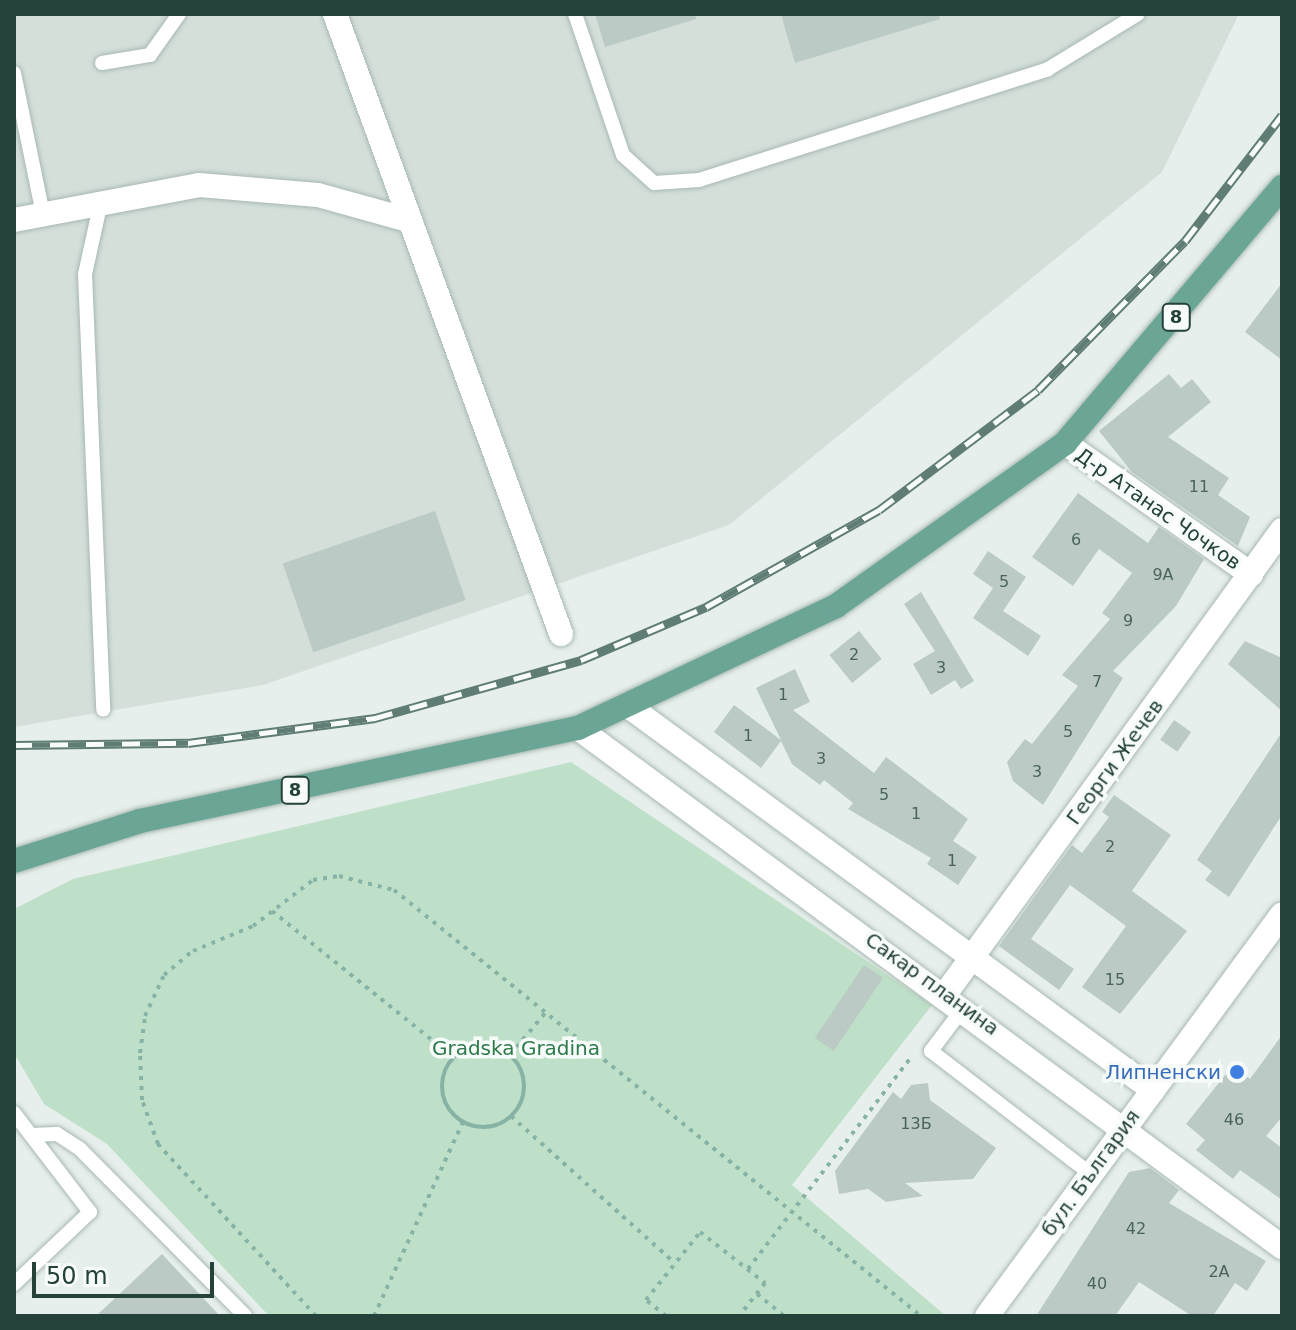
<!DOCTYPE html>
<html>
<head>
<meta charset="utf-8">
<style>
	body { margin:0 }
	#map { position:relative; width:1296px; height:1330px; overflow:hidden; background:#e6efeb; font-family:"DejaVu Sans",sans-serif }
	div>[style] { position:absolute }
	.built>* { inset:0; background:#d4dfda }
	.green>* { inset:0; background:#bfe0c8 }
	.building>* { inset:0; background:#bbcac4; transform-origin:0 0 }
	.path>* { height:4px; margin-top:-2px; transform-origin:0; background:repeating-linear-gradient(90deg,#86b3a5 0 4px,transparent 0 10px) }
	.path>.ring { margin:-2px; padding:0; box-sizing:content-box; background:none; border:4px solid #86b3a5; border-radius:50% }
	.roads { filter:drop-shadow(0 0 2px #a8b8b2) drop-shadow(0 0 2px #a8b8b2) }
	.lane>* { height:14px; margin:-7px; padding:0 7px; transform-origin:7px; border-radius:7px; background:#fff }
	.street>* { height:24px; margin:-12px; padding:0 12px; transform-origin:12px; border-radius:12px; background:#fff }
	.secondary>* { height:24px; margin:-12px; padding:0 12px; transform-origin:12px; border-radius:12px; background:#fff }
	.primary>* { height:24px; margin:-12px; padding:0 12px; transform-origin:12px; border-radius:12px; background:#6aa596 }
	.rail>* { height:9px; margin-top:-4.5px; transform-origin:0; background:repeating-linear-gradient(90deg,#f7fbf9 0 18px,#5f7d75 0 36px); box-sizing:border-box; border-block:2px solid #5f7d75 }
	.dots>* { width:22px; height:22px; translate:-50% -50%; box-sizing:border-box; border:4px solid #f7fbf9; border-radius:50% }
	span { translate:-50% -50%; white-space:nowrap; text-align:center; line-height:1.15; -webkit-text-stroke:7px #f7fbf9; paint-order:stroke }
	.number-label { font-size:16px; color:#4a645c }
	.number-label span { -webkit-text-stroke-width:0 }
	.shield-label span { padding:2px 6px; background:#f7fbf9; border:2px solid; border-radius:6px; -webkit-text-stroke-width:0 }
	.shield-label { font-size:18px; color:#24423a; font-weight:700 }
	.street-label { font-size:20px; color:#24423a }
	.park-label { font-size:20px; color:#2d7a4b }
	.shop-label { font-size:20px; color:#366cbe }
	.right { translate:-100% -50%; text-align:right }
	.frame { position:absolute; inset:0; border:16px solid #24423a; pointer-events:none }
	.scale { position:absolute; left:32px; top:1262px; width:182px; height:36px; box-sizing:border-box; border:4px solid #24423a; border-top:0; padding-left:10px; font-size:24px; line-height:28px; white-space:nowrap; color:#24423a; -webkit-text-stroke:6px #f7fbf9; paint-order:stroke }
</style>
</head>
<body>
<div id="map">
	<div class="built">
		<i style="clip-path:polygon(14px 14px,1239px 14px,1162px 172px,729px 525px,263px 685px,14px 727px)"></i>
	</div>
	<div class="green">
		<i style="clip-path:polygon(571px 762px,932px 1005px,792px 1185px,946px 1316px,269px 1316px,107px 1144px,44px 1104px,14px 1053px,14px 909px,73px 879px)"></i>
	</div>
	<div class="building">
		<i style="clip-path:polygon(595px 14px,695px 14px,696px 19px,605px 47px)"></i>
		<i style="clip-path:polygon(781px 14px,939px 14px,940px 19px,795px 63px)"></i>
		<i style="clip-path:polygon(1282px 283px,1282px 360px,1245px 332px)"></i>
		<i style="clip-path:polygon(1169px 374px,1181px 388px,1192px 379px,1211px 402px,1168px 437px,1229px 478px,1218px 495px,1250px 517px,1238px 546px,1132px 472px,1099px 431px)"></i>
		<i style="clip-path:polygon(1078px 493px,1148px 543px,1159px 527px,1204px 559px,1176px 606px,1113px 671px,1123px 678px,1043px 805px,1013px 781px,1007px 762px,1025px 739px,1032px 744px,1078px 686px,1062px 675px,1110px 619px,1102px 613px,1132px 573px,1099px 549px,1073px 586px,1032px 557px)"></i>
		<i style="left:435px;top:511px;width:94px;height:161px;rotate:71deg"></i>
		<i style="clip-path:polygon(988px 551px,1026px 577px,1003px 611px,1041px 636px,1028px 656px,973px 618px,993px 588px,973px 574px)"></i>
		<i style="clip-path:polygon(921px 592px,974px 681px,961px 689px,955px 680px,931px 695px,913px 664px,935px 651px,904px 604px)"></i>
		<i style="left:859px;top:631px;width:36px;height:38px;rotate:51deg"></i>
		<i style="clip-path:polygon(1245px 641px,1282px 658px,1282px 711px,1228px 664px)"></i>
		<i style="clip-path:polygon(795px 669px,810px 702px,793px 710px,874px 773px,886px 757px,968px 819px,953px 841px,977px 857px,958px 885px,927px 864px,931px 858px,848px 809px,853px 803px,824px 780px,820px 785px,792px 764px,781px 741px,761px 768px,714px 732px,734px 705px,781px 740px,756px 688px)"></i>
		<i style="left:1174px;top:720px;width:21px;height:24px;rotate:35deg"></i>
		<i style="clip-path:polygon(1282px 732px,1282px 815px,1229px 897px,1205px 880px,1212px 871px,1197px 860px)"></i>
		<i style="clip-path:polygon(1114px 795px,1171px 835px,1132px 891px,1187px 931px,1120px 1014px,1082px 987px,1126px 926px,1070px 885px,1031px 939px,1074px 969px,1059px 990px,999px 946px,1072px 845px,1082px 853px,1109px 817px,1102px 812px)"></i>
		<i style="left:864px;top:965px;width:23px;height:88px;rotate:34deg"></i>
		<i style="clip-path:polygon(1282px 1035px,1282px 1117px,1266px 1136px,1282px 1148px,1282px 1200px,1240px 1170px,1233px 1179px,1196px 1150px,1205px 1140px,1186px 1124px,1233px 1065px,1250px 1079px)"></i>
		<i style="clip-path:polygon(928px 1083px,930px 1100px,996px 1148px,973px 1179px,905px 1183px,923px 1196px,886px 1202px,868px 1189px,839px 1194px,835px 1171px,893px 1092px,901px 1099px,911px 1085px)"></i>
		<i style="clip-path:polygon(1150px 1168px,1179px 1190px,1169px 1203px,1266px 1261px,1247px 1291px,1235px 1283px,1213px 1316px,1192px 1316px,1139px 1282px,1115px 1316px,1036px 1316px,1129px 1172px)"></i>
		<i style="clip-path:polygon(162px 1254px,220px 1316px,96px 1316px)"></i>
	</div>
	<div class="path">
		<i style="left:272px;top:911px;width:233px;rotate:38.9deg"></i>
		<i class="ring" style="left:442px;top:1045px;width:78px;height:78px"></i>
		<i style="left:510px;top:1055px;width:56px;rotate:-50.1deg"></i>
		<i style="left:511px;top:1116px;width:220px;rotate:41.9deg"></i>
		<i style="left:748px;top:1269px;width:269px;rotate:-52.4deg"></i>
		<i style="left:757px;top:1294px;width:35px;rotate:39deg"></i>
		<i style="left:316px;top:1316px;width:234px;rotate:-132.6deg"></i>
		<i style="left:158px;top:1144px;width:47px;rotate:-110deg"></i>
		<i style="left:142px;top:1100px;width:47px;rotate:-92.4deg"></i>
		<i style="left:140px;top:1053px;width:37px;rotate:-82deg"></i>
		<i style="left:145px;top:1016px;width:45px;rotate:-65.1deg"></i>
		<i style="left:164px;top:975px;width:38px;rotate:-40deg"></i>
		<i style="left:193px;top:951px;width:65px;rotate:-22.6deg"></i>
		<i style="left:253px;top:926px;width:76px;rotate:-37.5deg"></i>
		<i style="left:313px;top:880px;width:26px;rotate:-9deg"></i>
		<i style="left:339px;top:876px;width:57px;rotate:14.3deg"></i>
		<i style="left:394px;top:890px;width:678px;rotate:38.95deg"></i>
		<i style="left:374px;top:1316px;width:213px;rotate:-65.4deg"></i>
		<i style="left:666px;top:1316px;width:26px;rotate:-141deg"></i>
		<i style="left:646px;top:1300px;width:87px;rotate:-51.5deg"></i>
		<i style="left:700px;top:1232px;width:83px;rotate:38.1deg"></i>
		<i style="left:765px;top:1283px;width:42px;rotate:128.2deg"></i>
	</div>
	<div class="roads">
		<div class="lane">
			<i style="left:575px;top:14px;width:149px;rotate:71.2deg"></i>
			<i style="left:623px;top:155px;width:42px;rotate:42.1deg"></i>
			<i style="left:654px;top:183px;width:45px;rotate:-3.8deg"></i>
			<i style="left:699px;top:180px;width:366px;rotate:-17.6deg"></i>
			<i style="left:1048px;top:69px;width:105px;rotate:-31.4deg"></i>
			<i style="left:102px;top:63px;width:49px;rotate:-9.5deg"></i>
			<i style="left:150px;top:55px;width:50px;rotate:-54.7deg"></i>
			<i style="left:14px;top:73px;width:144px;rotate:78.4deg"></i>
			<i style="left:100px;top:206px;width:70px;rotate:102.4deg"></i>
			<i style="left:85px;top:274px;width:436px;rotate:87.6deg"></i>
			<i style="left:964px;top:1007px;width:55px;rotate:126.9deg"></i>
			<i style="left:931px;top:1051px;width:202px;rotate:37.6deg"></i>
			<i style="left:14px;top:1113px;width:125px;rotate:52.5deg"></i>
			<i style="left:90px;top:1212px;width:105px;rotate:136.5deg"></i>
			<i style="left:31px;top:1135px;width:26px;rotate:-2deg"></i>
			<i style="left:57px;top:1134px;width:27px;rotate:33deg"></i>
			<i style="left:80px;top:1149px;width:235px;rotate:45.3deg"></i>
		</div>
		<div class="street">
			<i style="left:335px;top:14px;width:660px;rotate:69.97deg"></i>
			<i style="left:14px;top:220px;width:188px;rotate:-10.7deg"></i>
			<i style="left:199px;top:185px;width:119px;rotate:4.8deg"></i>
			<i style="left:318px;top:195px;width:93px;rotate:15.5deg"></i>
			<i style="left:1065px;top:443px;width:228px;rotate:35.2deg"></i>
			<i style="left:631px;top:708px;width:647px;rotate:36.2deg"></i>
			<i style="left:578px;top:728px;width:875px;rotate:36.4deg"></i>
			<i style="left:946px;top:993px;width:572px;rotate:-54.03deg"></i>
		</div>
		<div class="secondary">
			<i style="left:987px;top:1316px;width:498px;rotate:-53.7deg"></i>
		</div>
		<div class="primary">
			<i style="left:14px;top:861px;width:132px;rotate:-17.6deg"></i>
			<i style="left:140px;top:821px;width:448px;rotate:-12deg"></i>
			<i style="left:578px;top:728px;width:285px;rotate:-25.3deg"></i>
			<i style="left:836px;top:606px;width:281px;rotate:-35.4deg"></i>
			<i style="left:1065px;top:443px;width:336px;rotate:-49.7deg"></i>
		</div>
	</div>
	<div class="rail">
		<i style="left:14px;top:745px;width:174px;rotate:-0.7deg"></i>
		<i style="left:188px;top:743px;width:189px;rotate:-7.6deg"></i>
		<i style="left:375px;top:718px;width:214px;rotate:-15.7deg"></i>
		<i style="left:581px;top:660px;width:136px;rotate:-23deg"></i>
		<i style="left:706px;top:607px;width:198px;rotate:-29.3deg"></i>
		<i style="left:879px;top:510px;width:199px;rotate:-37deg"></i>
		<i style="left:1038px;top:390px;width:209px;rotate:-45.4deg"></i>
		<i style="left:1185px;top:241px;width:159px;rotate:-52.4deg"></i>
	</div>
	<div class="dots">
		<i style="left:1237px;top:1072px;background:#3f7fe0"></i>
	</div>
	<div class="number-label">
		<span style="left:1199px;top:487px">11</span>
		<span style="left:1076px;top:540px">6</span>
		<span style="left:1163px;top:575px">9А</span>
		<span style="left:1004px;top:582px">5</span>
		<span style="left:1128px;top:621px">9</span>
		<span style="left:854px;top:655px">2</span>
		<span style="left:941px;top:668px">3</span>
		<span style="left:1097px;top:682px">7</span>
		<span style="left:783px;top:695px">1</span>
		<span style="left:1068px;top:732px">5</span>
		<span style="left:748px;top:736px">1</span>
		<span style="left:821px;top:759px">3</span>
		<span style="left:1037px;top:772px">3</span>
		<span style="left:884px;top:795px">5</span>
		<span style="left:916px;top:814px">1</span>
		<span style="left:1110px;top:847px">2</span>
		<span style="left:952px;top:861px">1</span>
		<span style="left:1115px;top:980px">15</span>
		<span style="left:1234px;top:1120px">46</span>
		<span style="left:916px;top:1124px">13Б</span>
		<span style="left:1136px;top:1229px">42</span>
		<span style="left:1219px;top:1272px">2А</span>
		<span style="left:1097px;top:1284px">40</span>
	</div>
	<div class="shield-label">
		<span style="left:1176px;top:317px">8</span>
		<span style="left:295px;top:790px">8</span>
	</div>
	<div class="street-label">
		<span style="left:1158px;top:509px;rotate:35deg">Д-р Атанас Чочков</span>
		<span style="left:1115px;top:762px;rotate:-54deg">Георги Жечев</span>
		<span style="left:932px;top:984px;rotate:36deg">Сакар планина</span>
		<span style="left:1091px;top:1173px;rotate:-54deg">бул. България</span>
	</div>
	<div class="park-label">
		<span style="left:516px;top:1048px">Gradska Gradina</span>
	</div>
	<div class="shop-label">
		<span class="right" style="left:1221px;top:1072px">Липненски</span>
	</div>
	<div class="frame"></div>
	<div class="scale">50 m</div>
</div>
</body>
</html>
